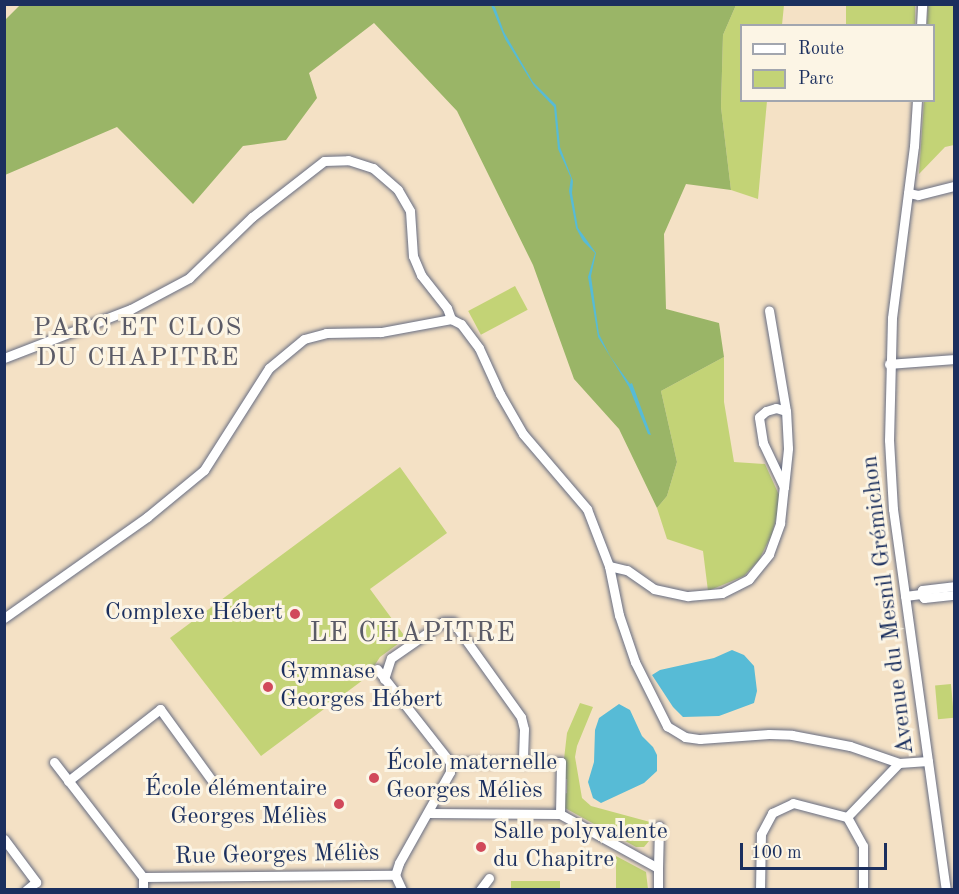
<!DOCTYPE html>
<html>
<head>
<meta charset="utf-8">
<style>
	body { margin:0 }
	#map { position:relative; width:959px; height:894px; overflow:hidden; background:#f4e1c5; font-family:"Old Standard TT",serif }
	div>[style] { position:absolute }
	.green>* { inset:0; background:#c3d376; transform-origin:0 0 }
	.forest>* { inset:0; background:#9ab567 }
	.water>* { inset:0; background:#57bbd6 }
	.roads { filter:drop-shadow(0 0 2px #676d82) drop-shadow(0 0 2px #676d82) }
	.minor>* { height:9px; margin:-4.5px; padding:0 4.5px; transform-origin:4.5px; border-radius:4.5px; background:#fff }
	.dots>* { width:16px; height:16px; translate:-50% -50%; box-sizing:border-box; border:3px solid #fcf5e5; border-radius:50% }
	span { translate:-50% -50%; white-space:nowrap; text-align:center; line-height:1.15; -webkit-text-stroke:6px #fcf5e5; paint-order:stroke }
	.street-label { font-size:24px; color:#1b2f5e }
	.poi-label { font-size:24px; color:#1b2f5e }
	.right { translate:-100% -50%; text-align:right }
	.left { translate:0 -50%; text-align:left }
	.neighbourhood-label { font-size:26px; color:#5b5b67; letter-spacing:1.5px }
	.quarter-label { font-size:27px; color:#5b5b67; letter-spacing:1.5px }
	.frame { position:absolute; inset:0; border:6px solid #1b2f5e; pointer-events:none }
	.legend { position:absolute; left:740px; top:24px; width:195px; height:78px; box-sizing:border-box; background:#fcf5e5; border:2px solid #a2a6af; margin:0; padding:8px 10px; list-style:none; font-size:18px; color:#1b2f5e }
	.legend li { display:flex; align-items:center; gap:12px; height:30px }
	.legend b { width:30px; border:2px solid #a2a6af }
	.scale { position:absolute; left:740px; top:843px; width:147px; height:27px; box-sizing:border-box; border:3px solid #1b2f5e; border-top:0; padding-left:8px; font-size:18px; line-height:21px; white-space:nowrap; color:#1b2f5e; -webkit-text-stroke:4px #fcf5e5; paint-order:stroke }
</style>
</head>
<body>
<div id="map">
	<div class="green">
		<i style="clip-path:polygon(736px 5px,784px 5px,782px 25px,742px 26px,742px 100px,767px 101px,758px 199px,731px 190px,721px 107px,723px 35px)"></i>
		<i style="left:846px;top:5px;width:69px;height:20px"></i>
		<i style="clip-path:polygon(928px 5px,954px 5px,954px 145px,945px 147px,919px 174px,924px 101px,934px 100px,934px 26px,927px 25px)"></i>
		<i style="left:515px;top:286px;width:27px;height:53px;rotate:62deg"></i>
		<i style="clip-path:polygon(724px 357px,724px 402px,734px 462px,765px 464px,779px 495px,779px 507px,772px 534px,759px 560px,744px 576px,708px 591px,703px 551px,667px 539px,657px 508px,667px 496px,677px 462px,661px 391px)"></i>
		<i style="clip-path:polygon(400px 467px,447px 533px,370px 589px,406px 638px,380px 657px,367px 677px,261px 756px,170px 638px)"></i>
		<i style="left:951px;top:684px;width:34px;height:16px;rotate:85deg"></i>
		<i style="clip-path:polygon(580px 703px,593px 707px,577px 746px,575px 757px,582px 798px,591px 806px,650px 822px,649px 841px,644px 847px,636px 847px,565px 808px,564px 794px,567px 793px,567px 779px,563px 779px,564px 759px,567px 733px)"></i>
		<i style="clip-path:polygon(616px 856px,646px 872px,648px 889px,616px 889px)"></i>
		<i style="left:511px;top:881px;width:49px;height:8px"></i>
	</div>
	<div class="forest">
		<i style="clip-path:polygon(20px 5px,736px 5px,723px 35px,721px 107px,731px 190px,686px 184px,664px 234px,666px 309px,719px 323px,724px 357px,661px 391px,677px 462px,667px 496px,657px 508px,619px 429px,574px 379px,533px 265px,457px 111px,374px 23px,309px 73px,317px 98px,286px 140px,243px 146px,193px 204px,117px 127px,5px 175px,5px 20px)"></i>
	</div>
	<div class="water">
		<i style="clip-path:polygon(491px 5px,495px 7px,504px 32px,533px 82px,556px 105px,560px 147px,573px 181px,572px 193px,578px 228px,596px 253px,591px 276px,599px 334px,610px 356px,630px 384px,632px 383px,651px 435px,648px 434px,629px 387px,598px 337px,588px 277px,595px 253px,583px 241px,576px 228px,569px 191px,571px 178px,558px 149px,554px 107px,534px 86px,505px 39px)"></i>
		<i style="clip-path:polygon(732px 650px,744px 655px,754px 666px,757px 691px,754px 703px,719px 716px,683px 717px,673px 707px,652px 675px,660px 670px,714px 658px)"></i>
		<i style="clip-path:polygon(619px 704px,630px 710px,642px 736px,653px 747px,657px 755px,657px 771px,644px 783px,601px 803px,593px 798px,588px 782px,594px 762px,595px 730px,599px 718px)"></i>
	</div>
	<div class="roads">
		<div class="minor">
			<i style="left:921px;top:26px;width:22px;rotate:-87deg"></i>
			<i style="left:917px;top:100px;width:46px;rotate:93.7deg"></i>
			<i style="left:914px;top:146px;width:173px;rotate:97.3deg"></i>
			<i style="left:892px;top:318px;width:122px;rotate:91.4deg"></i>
			<i style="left:889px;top:440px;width:69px;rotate:86.7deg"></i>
			<i style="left:893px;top:509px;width:385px;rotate:82.1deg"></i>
			<i style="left:908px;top:193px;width:10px;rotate:11deg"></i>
			<i style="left:918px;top:195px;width:37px;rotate:-14deg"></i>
			<i style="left:4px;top:358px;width:136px;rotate:-21.1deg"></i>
			<i style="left:131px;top:309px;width:66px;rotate:-28.1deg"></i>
			<i style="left:189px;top:278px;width:88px;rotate:-44.1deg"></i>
			<i style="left:252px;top:217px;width:91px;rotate:-37.9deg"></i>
			<i style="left:324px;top:161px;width:24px;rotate:-2deg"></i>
			<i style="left:348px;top:160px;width:26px;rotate:18deg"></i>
			<i style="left:373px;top:168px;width:33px;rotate:41deg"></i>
			<i style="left:398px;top:190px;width:24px;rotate:60deg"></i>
			<i style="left:410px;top:211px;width:45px;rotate:86.2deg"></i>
			<i style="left:413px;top:256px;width:21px;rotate:67deg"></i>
			<i style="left:421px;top:275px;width:42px;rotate:51.8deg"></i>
			<i style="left:447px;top:308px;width:12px;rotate:70deg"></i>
			<i style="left:451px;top:319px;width:11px;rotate:27deg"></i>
			<i style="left:461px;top:324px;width:30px;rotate:53deg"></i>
			<i style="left:479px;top:348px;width:51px;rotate:65.5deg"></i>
			<i style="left:500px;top:394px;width:46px;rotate:60.1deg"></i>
			<i style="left:523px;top:434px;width:99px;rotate:49.5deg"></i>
			<i style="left:587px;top:509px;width:61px;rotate:68.9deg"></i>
			<i style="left:609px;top:566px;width:50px;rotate:78.5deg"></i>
			<i style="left:619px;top:615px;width:50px;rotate:71.2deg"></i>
			<i style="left:635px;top:662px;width:72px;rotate:63.4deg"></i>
			<i style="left:667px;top:726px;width:21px;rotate:31deg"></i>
			<i style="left:685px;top:737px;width:15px;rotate:8deg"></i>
			<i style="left:700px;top:739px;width:69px;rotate:-4.1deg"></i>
			<i style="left:769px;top:734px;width:23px;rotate:2deg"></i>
			<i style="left:792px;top:735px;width:59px;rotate:10.7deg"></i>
			<i style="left:850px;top:746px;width:52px;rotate:19.1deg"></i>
			<i style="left:889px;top:364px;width:65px;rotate:-4.4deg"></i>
			<i style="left:784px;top:487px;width:39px;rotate:-84deg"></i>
			<i style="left:788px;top:448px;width:37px;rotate:-93deg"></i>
			<i style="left:609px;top:566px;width:18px;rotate:13deg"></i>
			<i style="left:627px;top:570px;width:33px;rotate:35deg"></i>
			<i style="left:654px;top:589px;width:35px;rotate:12deg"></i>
			<i style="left:688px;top:596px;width:34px;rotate:-5deg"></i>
			<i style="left:722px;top:593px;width:30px;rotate:-27deg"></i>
			<i style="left:749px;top:579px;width:32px;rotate:-51deg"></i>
			<i style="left:769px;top:554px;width:33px;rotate:-70deg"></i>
			<i style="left:780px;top:523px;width:36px;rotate:-84deg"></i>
			<i style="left:784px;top:487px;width:49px;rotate:-115.5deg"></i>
			<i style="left:763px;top:443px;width:26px;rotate:-99deg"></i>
			<i style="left:759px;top:417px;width:9px;rotate:-41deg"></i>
			<i style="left:766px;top:411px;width:10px;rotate:-17deg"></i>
			<i style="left:776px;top:408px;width:10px;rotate:17deg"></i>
			<i style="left:786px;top:411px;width:102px;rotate:-99.6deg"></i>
			<i style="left:921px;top:594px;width:4px;rotate:-76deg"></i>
			<i style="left:922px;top:590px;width:32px;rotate:-7deg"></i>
			<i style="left:905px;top:596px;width:16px;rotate:-7deg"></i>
			<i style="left:921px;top:594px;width:5px;rotate:53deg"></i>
			<i style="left:924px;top:598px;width:30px;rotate:-6deg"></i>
			<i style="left:4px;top:618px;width:175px;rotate:-35.2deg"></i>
			<i style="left:147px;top:517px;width:74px;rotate:-39.5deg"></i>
			<i style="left:204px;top:470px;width:121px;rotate:-57.5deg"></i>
			<i style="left:269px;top:368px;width:45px;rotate:-39.6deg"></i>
			<i style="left:304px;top:339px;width:23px;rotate:-15deg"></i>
			<i style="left:326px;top:333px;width:55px;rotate:-1deg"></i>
			<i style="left:381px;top:332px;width:71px;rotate:-10.5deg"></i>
			<i style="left:377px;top:669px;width:118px;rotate:51.9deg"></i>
			<i style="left:450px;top:762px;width:10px;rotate:90deg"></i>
			<i style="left:450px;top:772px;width:104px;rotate:119.3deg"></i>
			<i style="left:399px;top:863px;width:13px;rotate:108deg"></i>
			<i style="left:384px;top:679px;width:22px;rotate:-72deg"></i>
			<i style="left:391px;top:658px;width:63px;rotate:-34.7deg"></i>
			<i style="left:443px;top:622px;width:10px"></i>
			<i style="left:453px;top:622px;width:117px;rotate:54.4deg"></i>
			<i style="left:521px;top:717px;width:12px;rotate:76deg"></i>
			<i style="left:524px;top:729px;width:34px;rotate:92deg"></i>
			<i style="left:54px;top:762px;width:145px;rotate:52.3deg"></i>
			<i style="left:143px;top:877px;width:13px;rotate:90deg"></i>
			<i style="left:450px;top:762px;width:111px"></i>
			<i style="left:561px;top:762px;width:52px;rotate:91.1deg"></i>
			<i style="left:68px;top:781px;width:117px;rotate:-38deg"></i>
			<i style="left:160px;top:709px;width:90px;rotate:54deg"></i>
			<i style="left:428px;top:813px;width:132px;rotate:0.4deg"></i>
			<i style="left:560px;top:814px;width:112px;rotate:28.9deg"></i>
			<i style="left:658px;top:868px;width:22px;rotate:90deg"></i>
			<i style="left:847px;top:817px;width:75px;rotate:-46.1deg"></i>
			<i style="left:899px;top:763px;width:29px;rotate:-4deg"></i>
			<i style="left:4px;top:839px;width:54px;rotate:53.3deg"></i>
			<i style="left:36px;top:882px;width:13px;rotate:141deg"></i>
			<i style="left:658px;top:868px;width:42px;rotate:-88.6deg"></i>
			<i style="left:143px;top:877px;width:252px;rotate:-0.5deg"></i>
			<i style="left:395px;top:875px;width:17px;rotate:65deg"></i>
			<i style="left:480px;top:890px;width:15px;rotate:-53deg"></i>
			<i style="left:760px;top:890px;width:56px;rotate:-89deg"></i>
			<i style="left:761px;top:834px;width:24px;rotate:-62deg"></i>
			<i style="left:772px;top:813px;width:23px;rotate:-25deg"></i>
			<i style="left:793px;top:803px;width:56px;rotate:14.5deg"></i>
			<i style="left:847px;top:817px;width:33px;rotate:61deg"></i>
			<i style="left:863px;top:846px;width:44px;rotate:90deg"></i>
		</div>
	</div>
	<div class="dots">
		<i style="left:295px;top:614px;background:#d1495b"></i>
		<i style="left:268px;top:687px;background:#d1495b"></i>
		<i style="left:374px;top:778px;background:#d1495b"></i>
		<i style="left:339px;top:804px;background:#d1495b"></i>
		<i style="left:481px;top:847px;background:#d1495b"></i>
	</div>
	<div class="street-label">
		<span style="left:889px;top:605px;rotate:-97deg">Avenue du Mesnil Grémichon</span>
		<span style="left:277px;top:856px;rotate:-1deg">Rue Georges Méliès</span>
	</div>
	<div class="poi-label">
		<span class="right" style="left:283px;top:614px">Complexe Hébert</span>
		<span class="left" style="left:280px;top:687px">Gymnase<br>Georges Hébert</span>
		<span class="left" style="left:386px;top:778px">École maternelle<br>Georges Méliès</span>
		<span class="right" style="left:327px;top:804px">École élémentaire<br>Georges Méliès</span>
		<span class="left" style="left:493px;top:847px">Salle polyvalente<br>du Chapitre</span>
	</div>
	<div class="neighbourhood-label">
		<span style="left:138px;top:344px">PARC ET CLOS<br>DU CHAPITRE</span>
	</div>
	<div class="quarter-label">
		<span style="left:413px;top:634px">LE CHAPITRE</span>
	</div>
	<div class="frame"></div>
	<ul class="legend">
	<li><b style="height:8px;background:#fff"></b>Route</li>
	<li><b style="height:16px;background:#c3d376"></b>Parc</li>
	</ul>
	<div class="scale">100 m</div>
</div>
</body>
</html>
